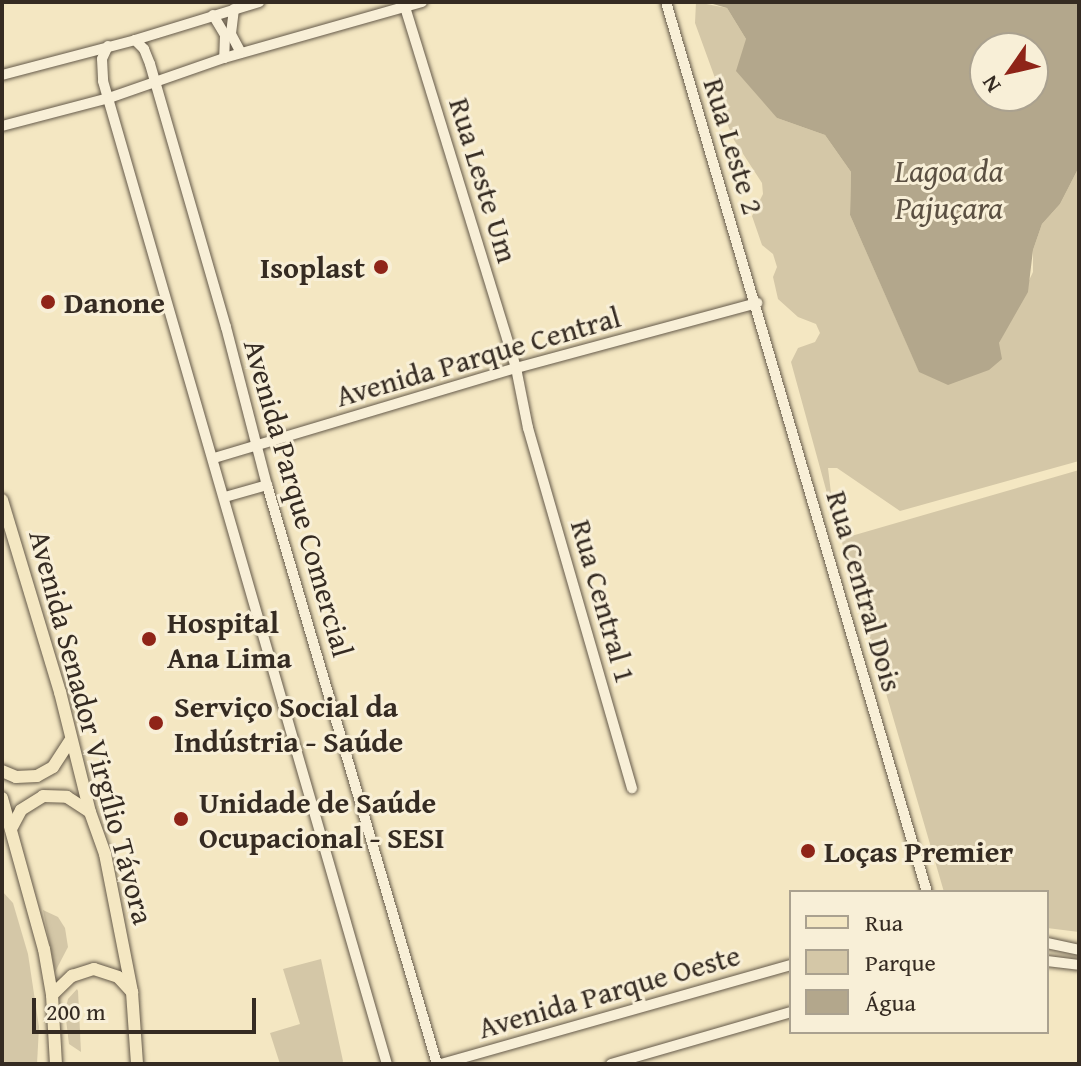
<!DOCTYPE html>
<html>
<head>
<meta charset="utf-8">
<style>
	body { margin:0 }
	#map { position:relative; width:1081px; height:1066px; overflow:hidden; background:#f4e7c2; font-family:"Gentium Book Plus",serif }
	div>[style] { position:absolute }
	.green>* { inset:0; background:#d4c7a7 }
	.water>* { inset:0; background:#b3a78c }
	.roads { filter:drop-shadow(0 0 2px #655a4a) drop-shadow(0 0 2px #655a4a) }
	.minor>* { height:10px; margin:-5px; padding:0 5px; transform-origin:5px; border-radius:5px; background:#f8efd7 }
	.major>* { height:12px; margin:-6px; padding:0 6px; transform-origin:6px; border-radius:6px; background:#f4e7c2 }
	.dots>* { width:22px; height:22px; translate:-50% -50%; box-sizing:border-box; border:4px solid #f8efd7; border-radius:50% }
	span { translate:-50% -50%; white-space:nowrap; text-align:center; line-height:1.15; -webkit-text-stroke:6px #f8efd7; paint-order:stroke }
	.street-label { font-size:30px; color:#352b22 }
	.poi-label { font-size:30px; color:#352b22; font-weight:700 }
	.right { translate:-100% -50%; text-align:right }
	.left { translate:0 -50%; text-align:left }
	.water-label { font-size:32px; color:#5b5042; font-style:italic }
	.frame { position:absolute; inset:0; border:4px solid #352b22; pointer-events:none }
	.legend { position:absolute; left:789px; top:890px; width:260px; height:144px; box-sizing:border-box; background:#f8efd7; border:2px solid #aaa18f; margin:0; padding:10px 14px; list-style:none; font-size:24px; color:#352b22 }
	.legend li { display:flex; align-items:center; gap:16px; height:40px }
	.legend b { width:40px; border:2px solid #aaa18f }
	.north { position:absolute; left:969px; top:32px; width:80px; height:80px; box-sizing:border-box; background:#f8efd7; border:2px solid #aaa18f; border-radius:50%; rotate:236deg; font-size:22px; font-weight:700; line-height:32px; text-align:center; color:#352b22 }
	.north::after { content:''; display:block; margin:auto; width:28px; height:36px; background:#8f2418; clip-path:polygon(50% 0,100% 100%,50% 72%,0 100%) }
	.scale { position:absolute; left:32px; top:998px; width:224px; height:36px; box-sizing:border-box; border:4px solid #352b22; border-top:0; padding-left:10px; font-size:24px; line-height:28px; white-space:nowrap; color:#352b22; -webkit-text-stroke:6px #f8efd7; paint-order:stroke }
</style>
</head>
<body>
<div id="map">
	<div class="green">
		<i style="clip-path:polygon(696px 2px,727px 8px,746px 39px,777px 118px,825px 135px,851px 172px,850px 215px,919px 371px,999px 343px,1033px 272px,1033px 250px,1042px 224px,1060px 204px,1079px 167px,1079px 461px,900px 511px,837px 468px,828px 468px,831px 493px,828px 497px,791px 362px,798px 348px,815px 342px,820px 333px,816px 324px,798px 317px,778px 299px,773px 277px,777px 267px,773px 254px,762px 245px,752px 216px,763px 194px,762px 183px,734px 140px,722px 111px,715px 78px,695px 23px)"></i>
		<i style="clip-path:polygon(1079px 470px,1079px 932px,1047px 928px,1047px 892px,944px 892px,841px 539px)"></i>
		<i style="clip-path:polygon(2px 891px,13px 903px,28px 954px,39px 1027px,37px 1064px,2px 1064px)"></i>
		<i style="clip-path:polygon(43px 910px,58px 917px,65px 928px,68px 947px,55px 972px)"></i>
		<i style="clip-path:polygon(321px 959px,343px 1061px,342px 1064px,280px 1064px,270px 1033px,300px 1024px,283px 969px)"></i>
		<i style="clip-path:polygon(77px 989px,78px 991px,81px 1052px,69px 1044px,65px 1011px,68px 999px)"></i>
	</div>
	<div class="water">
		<i style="clip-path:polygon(evenodd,706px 2px,1079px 2px,1079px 167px,1060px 204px,1042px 224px,1033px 250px,1028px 292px,999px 343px,1002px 359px,989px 370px,948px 385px,919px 372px,850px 215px,851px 172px,825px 135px,777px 118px,736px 71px,746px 39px,727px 8px,706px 2px,985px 48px,1033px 48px,1033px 96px,985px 96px,985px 48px)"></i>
	</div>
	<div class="roads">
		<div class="minor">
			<i style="left:666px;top:2px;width:927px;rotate:73.66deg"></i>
			<i style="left:405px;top:7px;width:378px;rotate:72.9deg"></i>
			<i style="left:516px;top:368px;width:61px;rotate:78.7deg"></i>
			<i style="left:528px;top:428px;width:375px;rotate:73.9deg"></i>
			<i style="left:234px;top:9px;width:25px;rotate:97deg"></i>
			<i style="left:231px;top:34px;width:21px;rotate:62deg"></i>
			<i style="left:213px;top:15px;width:23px;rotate:59deg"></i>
			<i style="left:225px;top:35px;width:23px;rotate:92deg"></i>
			<i style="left:135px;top:40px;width:13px;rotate:45deg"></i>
			<i style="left:144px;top:49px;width:16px;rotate:68deg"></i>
			<i style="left:150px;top:64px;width:274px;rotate:73.9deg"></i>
			<i style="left:226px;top:327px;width:163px;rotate:75.5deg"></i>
			<i style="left:267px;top:485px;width:603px;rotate:73.64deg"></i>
			<i style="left:108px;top:46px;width:14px;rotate:115deg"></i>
			<i style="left:102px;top:59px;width:22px;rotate:87deg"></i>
			<i style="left:103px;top:81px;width:1023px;rotate:73.89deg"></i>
			<i style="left:2px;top:75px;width:138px;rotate:-14.7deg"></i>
			<i style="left:135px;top:40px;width:130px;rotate:-17deg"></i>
			<i style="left:2px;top:126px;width:111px;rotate:-14.7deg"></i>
			<i style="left:109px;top:98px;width:122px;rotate:-19.2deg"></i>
			<i style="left:224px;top:58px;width:206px;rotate:-15.8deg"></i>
			<i style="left:214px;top:458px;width:315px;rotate:-16.6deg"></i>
			<i style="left:516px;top:368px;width:250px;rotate:-15.1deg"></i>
			<i style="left:225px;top:497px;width:44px;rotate:-15.9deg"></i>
			<i style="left:1047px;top:943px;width:33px;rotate:12deg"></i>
			<i style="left:1047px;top:961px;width:32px;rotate:7deg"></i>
			<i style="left:441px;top:1064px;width:364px;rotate:-15.8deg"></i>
			<i style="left:611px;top:1064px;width:187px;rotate:-16.1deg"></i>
		</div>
		<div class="major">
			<i style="left:2px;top:500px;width:201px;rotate:73.2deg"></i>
			<i style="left:60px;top:692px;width:124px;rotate:76deg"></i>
			<i style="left:90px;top:812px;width:45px;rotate:70.3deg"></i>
			<i style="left:105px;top:854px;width:141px;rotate:78.9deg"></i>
			<i style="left:132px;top:992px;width:72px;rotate:86deg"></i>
			<i style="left:2px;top:771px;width:15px;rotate:23deg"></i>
			<i style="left:16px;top:777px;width:21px;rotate:-3deg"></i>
			<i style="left:37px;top:776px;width:18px;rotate:-29deg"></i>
			<i style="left:53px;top:767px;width:31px;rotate:-57deg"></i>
			<i style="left:2px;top:798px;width:157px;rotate:74.5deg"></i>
			<i style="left:44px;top:949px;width:47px;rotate:80.1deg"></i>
			<i style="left:52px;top:995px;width:69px;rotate:86.7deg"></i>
			<i style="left:11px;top:829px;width:21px;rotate:-62deg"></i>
			<i style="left:21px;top:810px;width:26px;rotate:-32deg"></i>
			<i style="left:43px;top:796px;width:24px;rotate:2deg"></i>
			<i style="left:67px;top:797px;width:27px;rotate:33deg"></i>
			<i style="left:52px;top:995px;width:28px;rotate:-44deg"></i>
			<i style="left:72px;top:976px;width:23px;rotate:-18deg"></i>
			<i style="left:94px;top:969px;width:25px;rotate:18deg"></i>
			<i style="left:118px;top:977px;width:21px;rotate:47deg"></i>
		</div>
	</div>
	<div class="dots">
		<i style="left:381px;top:267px;background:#8f2418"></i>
		<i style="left:48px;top:302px;background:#8f2418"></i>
		<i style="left:149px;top:639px;background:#8f2418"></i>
		<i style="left:156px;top:723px;background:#8f2418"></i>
		<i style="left:181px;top:819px;background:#8f2418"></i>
		<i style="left:808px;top:851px;background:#8f2418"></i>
	</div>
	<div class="street-label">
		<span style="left:734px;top:146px;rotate:73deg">Rua Leste 2</span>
		<span style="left:484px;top:180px;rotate:73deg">Rua Leste Um</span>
		<span style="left:478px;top:356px;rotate:-16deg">Avenida Parque Central</span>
		<span style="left:299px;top:498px;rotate:74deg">Avenida Parque Comercial</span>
		<span style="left:865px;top:591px;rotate:74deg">Rua Central Dois</span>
		<span style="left:604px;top:601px;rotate:74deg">Rua Central 1</span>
		<span style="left:92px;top:727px;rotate:75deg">Avenida Senador Virgílio Távora</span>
		<span style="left:609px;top:991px;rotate:-16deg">Avenida Parque Oeste</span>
	</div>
	<div class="poi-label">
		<span class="right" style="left:365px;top:267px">Isoplast</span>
		<span class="left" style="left:64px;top:302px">Danone</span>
		<span class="left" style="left:167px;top:639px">Hospital<br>Ana Lima</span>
		<span class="left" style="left:174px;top:723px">Serviço Social da<br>Indústria - Saúde</span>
		<span class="left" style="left:199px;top:819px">Unidade de Saúde<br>Ocupacional - SESI</span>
		<span class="left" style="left:824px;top:851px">Loças Premier</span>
	</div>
	<div class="water-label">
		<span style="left:949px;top:190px">Lagoa da<br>Pajuçara</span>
	</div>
	<div class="frame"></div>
	<ul class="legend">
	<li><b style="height:10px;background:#f4e7c2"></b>Rua</li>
	<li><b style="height:22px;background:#d4c7a7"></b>Parque</li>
	<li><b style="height:22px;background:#b3a78c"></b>Água</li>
	</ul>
	<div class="north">N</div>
	<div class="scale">200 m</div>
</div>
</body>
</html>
